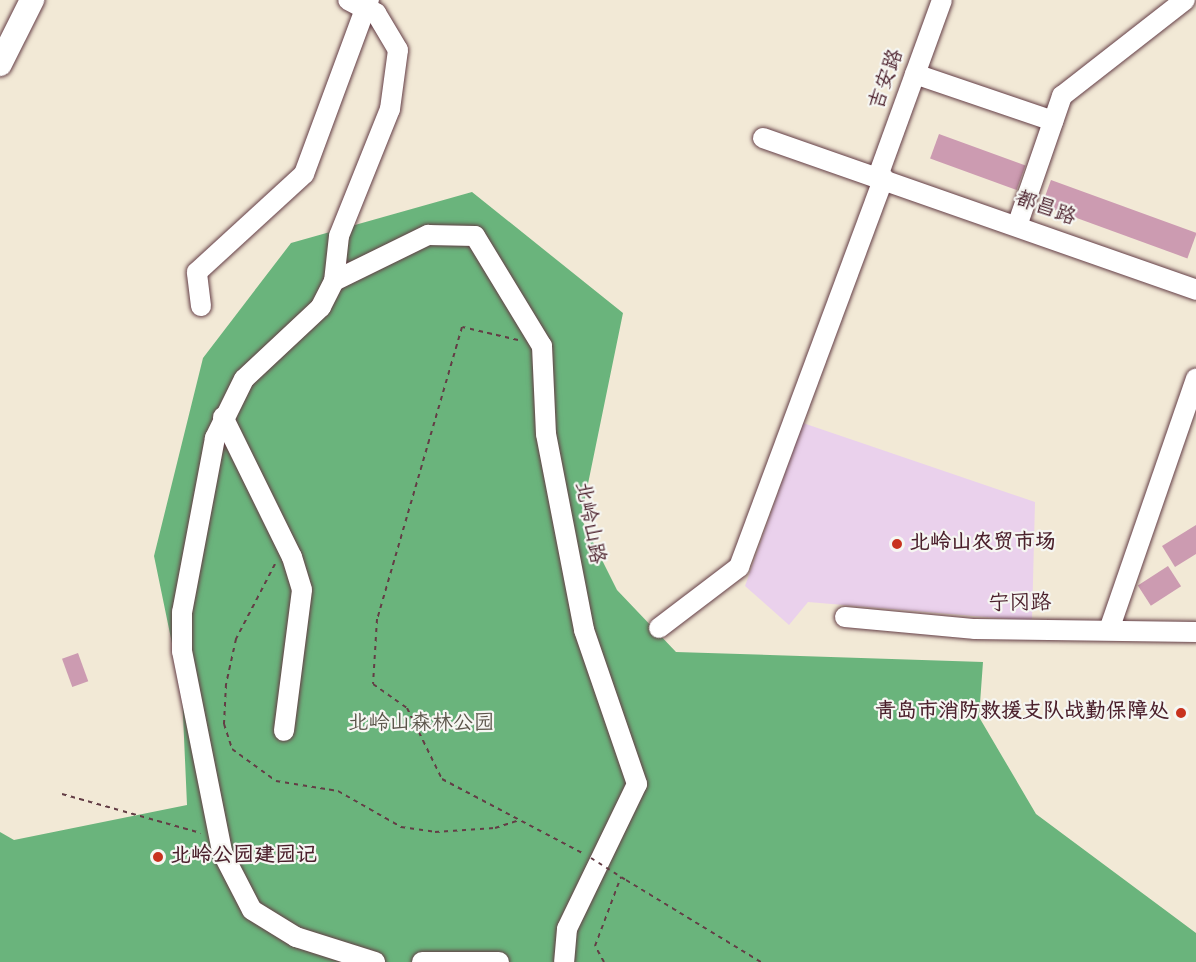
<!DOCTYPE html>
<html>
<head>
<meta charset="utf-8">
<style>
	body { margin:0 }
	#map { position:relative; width:1196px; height:962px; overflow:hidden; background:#f2e9d6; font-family:Dekko,"LXGW WenKai TC",sans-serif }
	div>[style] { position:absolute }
	.built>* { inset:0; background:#ead1ec }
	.forest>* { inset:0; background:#6ab47c }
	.building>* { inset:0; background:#cc9bb1; transform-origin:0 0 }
	.path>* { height:2px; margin-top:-1px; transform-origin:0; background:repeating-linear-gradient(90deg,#633d45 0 4.5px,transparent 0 9px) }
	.roads { filter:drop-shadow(0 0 2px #633d45) drop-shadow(0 0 2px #633d45) }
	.minor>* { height:20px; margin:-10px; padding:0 10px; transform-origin:10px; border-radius:10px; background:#fff }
	.major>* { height:24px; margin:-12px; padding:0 12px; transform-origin:12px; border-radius:12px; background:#fff }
	.path-bridge>* { height:2px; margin-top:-1px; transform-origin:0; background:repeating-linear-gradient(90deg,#633d45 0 4.5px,transparent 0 9px) }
	.dots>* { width:16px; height:16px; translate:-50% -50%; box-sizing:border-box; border:3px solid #f6f6f2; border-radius:50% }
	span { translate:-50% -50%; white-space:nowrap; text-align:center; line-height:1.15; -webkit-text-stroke:4.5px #f6f6f2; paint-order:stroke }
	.street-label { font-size:21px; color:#4a1f2b }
	.poi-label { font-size:21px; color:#4a1f2b; font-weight:700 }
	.left { translate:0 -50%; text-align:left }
	.right { translate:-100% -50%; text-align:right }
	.park-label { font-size:21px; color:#5b554a }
</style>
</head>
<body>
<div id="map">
	<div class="built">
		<i style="clip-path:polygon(803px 423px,1035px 502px,1032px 621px,808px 602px,789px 625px,745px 586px)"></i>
	</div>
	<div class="forest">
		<i style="clip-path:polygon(472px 192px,623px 313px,581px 518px,617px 590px,676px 652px,983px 662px,979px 717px,1036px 814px,1196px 933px,1196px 962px,0 962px,0 832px,14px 840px,187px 805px,182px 692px,154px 556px,203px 358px,291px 243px)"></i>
	</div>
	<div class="building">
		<i style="left:939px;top:134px;width:92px;height:26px;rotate:20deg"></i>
		<i style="left:1051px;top:180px;width:155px;height:27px;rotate:20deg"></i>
		<i style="clip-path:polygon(1196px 525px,1196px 554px,1175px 567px,1162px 546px)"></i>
		<i style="left:1168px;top:566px;width:24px;height:36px;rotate:57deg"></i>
		<i style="left:78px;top:653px;width:30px;height:17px;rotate:70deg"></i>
	</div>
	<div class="path">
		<i style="left:518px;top:340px;width:57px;rotate:-166.9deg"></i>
		<i style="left:462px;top:327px;width:304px;rotate:106.2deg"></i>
		<i style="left:377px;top:619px;width:65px;rotate:93.5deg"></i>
		<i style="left:373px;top:684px;width:42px;rotate:35.2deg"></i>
		<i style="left:407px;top:708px;width:79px;rotate:63.8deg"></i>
		<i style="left:442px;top:779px;width:161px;rotate:27.8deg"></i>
		<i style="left:275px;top:564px;width:85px;rotate:117.5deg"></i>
		<i style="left:236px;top:639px;width:46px;rotate:102.5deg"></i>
		<i style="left:226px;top:684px;width:40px;rotate:92.9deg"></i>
		<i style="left:224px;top:724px;width:26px;rotate:72deg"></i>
		<i style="left:232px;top:749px;width:54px;rotate:36deg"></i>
		<i style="left:276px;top:781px;width:63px;rotate:9.2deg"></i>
		<i style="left:338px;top:791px;width:73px;rotate:29.7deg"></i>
		<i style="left:401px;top:827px;width:34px;rotate:8deg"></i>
		<i style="left:435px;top:832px;width:60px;rotate:-3.8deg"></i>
		<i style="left:495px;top:828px;width:26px;rotate:-18deg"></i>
		<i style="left:62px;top:794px;width:144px;rotate:15.7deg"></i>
		<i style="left:626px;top:880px;width:158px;rotate:31.3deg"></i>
		<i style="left:604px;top:962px;width:18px;rotate:-119deg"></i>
		<i style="left:595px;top:946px;width:74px;rotate:-69.4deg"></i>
	</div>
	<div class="roads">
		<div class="minor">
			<i style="left:369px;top:0;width:10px;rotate:114deg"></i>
			<i style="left:365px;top:9px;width:12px;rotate:20deg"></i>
			<i style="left:376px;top:13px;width:43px;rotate:59.3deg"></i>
			<i style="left:398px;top:50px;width:60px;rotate:97.7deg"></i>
			<i style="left:390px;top:109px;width:137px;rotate:111.9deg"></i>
			<i style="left:339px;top:236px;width:45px;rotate:96.3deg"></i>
			<i style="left:334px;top:281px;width:29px;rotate:117deg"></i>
			<i style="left:321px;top:307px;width:105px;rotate:136.9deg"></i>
			<i style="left:244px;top:379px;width:66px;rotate:116.2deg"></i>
			<i style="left:215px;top:438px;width:177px;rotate:100.7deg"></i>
			<i style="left:182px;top:612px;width:39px;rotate:90deg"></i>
			<i style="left:182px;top:651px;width:205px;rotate:78.7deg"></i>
			<i style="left:222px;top:852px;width:65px;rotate:62.7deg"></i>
			<i style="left:252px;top:910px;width:52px;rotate:31.5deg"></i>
			<i style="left:296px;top:937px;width:83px;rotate:17.6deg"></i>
			<i style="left:915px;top:74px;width:146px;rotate:18.8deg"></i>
			<i style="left:763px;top:138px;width:459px;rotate:19.3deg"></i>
			<i style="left:878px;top:176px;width:187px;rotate:-70deg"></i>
			<i style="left:1017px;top:226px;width:138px;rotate:-70.9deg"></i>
			<i style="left:1062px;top:96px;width:156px;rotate:-38deg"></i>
			<i style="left:334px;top:281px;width:105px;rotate:-26.1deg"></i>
			<i style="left:428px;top:235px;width:47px;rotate:1.2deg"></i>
			<i style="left:475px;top:236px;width:129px;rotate:58.7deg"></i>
			<i style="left:542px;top:346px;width:88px;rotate:87.4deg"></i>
			<i style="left:546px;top:434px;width:200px;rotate:79deg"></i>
			<i style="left:584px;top:630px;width:163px;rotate:71deg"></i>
			<i style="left:637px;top:784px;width:161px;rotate:115.8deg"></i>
			<i style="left:567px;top:929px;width:33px;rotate:95deg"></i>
			<i style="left:201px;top:306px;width:34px;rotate:-97deg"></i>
			<i style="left:197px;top:272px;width:145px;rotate:-42.5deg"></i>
			<i style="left:304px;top:174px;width:176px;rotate:-69.7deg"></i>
			<i style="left:365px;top:9px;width:19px;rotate:-152deg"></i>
			<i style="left:223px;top:417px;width:156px;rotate:63.8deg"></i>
			<i style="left:292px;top:557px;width:34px;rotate:73deg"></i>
			<i style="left:302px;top:590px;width:142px;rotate:97.3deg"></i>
			<i style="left:845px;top:617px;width:131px;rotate:5.3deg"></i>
			<i style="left:975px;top:629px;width:221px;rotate:0.8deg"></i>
			<i style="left:1110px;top:627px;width:263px;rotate:-70.9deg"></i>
			<i style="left:659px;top:628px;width:101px;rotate:-37.3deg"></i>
			<i style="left:739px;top:567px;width:415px;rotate:-69.6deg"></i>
			<i style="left:422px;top:962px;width:77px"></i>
		</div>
		<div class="major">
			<i style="left:0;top:64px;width:72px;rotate:-63.4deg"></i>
		</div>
	</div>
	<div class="path-bridge">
		<i style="left:591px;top:858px;width:41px;rotate:32.2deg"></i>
	</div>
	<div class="dots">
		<i style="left:897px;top:544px;background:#c8321e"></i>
		<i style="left:1181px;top:713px;background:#c8321e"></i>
		<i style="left:158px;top:857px;background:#c8321e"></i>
	</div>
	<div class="street-label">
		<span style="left:888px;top:80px;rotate:-70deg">吉安路</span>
		<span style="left:1045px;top:210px;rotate:20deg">都昌路</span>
		<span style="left:588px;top:523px;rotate:79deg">北岭山路</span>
		<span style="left:1020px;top:605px;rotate:-1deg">宁冈路</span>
	</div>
	<div class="poi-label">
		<span class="left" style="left:909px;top:544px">北岭山农贸市场</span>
		<span class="right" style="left:1169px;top:713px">青岛市消防救援支队战勤保障处</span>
		<span class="left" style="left:170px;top:857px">北岭公园建园记</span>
	</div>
	<div class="park-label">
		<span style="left:421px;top:725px">北岭山森林公园</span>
	</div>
</div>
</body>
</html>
